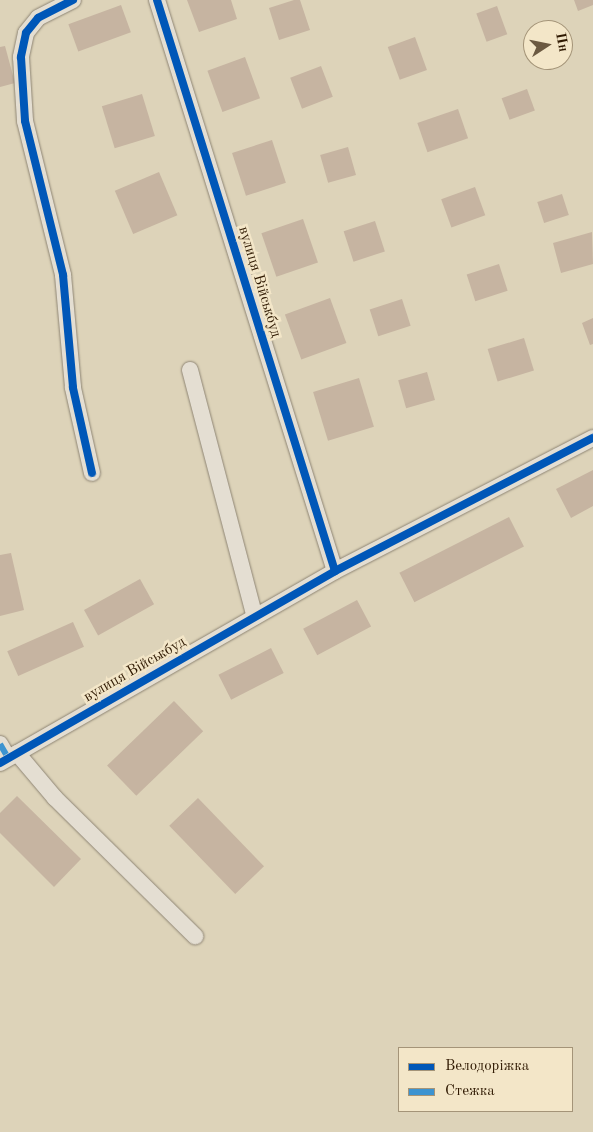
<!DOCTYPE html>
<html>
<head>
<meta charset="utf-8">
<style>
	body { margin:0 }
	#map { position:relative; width:593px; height:1132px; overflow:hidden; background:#ddd3b9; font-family:"Old Standard TT",serif }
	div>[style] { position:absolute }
	.building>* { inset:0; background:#c6b4a1; transform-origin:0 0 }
	.roads { filter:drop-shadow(0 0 1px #8e8574) drop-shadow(0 0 1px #8e8574) }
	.street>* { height:16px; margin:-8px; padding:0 8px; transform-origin:8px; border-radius:8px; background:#e4ded2 }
	.quiet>* { height:6px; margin-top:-3px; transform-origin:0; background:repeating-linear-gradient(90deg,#3c93d0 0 12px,transparent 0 18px) }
	.cycleway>* { height:8px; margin:-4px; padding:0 4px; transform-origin:4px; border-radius:4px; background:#0057b8 }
	span { translate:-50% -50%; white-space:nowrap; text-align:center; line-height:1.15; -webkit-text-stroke:5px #f3e6c8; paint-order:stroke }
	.street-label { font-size:15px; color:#2e1800 }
	.legend { position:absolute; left:398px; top:1047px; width:175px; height:65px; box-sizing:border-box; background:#f3e6c8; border:1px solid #a49478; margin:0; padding:6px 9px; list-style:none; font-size:15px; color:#2e1800 }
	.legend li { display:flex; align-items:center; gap:10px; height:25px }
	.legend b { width:25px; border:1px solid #a49478 }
	.north { position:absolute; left:523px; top:20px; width:50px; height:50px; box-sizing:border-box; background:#f3e6c8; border:1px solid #a49478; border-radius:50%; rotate:79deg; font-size:14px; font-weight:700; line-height:20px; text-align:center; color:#2e1800 }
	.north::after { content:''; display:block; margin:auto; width:18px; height:22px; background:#6b5941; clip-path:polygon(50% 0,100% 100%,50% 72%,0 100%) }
</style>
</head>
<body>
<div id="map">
	<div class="building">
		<i style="clip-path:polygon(187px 0,231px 0,237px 19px,199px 32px)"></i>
		<i style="clip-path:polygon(294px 0,300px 0,310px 30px,279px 40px,269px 8px)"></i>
		<i style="clip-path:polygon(574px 0,593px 0,593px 5px,578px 11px)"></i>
		<i style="left:121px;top:5px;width:29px;height:56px;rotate:70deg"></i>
		<i style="left:497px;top:6px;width:30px;height:22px;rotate:70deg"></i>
		<i style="left:415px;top:37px;width:35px;height:29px;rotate:70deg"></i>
		<i style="clip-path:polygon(5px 46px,15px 83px,0 87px,0 47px)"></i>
		<i style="left:245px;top:57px;width:44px;height:40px;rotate:70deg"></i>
		<i style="left:321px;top:66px;width:33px;height:33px;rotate:69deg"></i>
		<i style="left:527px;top:89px;width:23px;height:27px;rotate:70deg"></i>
		<i style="left:142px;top:94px;width:44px;height:42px;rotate:73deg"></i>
		<i style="left:458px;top:109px;width:31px;height:43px;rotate:71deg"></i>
		<i style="left:272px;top:140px;width:45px;height:42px;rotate:72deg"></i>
		<i style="left:348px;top:147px;width:29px;height:29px;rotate:74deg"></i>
		<i style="left:159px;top:172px;width:47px;height:48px;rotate:67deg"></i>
		<i style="left:475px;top:187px;width:30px;height:36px;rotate:70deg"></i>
		<i style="left:562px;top:194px;width:22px;height:26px;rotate:72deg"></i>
		<i style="left:303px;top:219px;width:46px;height:44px;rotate:71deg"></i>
		<i style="left:375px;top:221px;width:32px;height:33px;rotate:72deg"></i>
		<i style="clip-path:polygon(592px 232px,593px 264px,561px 273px,553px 243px)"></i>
		<i style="left:499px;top:264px;width:28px;height:34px;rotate:72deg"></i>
		<i style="left:330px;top:298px;width:48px;height:48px;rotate:70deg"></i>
		<i style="left:402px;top:299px;width:28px;height:34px;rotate:72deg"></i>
		<i style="clip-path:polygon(593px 318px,593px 344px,590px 345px,582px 323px)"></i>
		<i style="left:524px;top:338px;width:34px;height:38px;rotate:73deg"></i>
		<i style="left:427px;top:372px;width:29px;height:30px;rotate:74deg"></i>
		<i style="left:359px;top:378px;width:51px;height:48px;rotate:73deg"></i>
		<i style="clip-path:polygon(593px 470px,593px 506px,571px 518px,556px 489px)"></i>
		<i style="left:509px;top:517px;width:33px;height:123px;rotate:63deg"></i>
		<i style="clip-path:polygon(11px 553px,24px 610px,0 616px,0 555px)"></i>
		<i style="left:140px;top:579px;width:29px;height:64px;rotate:61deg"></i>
		<i style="left:357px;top:600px;width:30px;height:61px;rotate:62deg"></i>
		<i style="left:73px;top:622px;width:27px;height:72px;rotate:66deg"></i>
		<i style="left:271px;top:648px;width:28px;height:59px;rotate:63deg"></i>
		<i style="left:174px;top:701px;width:42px;height:93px;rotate:46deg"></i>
		<i style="clip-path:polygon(17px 796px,81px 859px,54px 887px,0 833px,0 813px)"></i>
		<i style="left:198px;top:798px;width:95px;height:40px;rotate:46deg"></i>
	</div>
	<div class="roads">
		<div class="street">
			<i style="left:73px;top:0;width:39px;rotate:153deg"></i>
			<i style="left:38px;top:18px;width:19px;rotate:129deg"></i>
			<i style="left:26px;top:33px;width:25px;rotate:102deg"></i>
			<i style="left:21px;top:57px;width:64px;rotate:86.4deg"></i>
			<i style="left:25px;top:121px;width:159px;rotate:76.1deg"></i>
			<i style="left:63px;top:275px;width:113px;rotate:84.9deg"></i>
			<i style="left:73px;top:388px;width:87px;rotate:77.4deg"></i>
			<i style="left:157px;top:0;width:598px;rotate:72.69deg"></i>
			<i style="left:190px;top:370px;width:255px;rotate:75.3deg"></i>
			<i style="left:0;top:744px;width:16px;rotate:60deg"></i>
			<i style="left:17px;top:753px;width:59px;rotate:49.8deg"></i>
			<i style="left:55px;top:798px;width:197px;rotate:44.6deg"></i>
			<i style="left:0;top:763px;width:386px;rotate:-29.8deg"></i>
			<i style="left:335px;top:571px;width:290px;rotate:-27.3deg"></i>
		</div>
	</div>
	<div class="quiet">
		<i style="left:0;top:744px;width:16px;rotate:60deg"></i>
	</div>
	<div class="cycleway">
		<i style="left:73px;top:0;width:39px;rotate:153deg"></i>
		<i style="left:38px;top:18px;width:19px;rotate:129deg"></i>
		<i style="left:26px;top:33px;width:25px;rotate:102deg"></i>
		<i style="left:21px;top:57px;width:64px;rotate:86.4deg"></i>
		<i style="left:25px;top:121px;width:159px;rotate:76.1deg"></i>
		<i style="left:63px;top:275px;width:113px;rotate:84.9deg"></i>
		<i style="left:73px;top:388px;width:87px;rotate:77.4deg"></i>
		<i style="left:157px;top:0;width:598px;rotate:72.69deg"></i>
		<i style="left:0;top:763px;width:386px;rotate:-29.8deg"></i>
		<i style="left:335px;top:571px;width:290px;rotate:-27.3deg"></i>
	</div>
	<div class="street-label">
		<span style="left:259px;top:282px;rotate:73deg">вулиця Військбуд</span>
		<span style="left:135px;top:670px;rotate:-30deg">вулиця Військбуд</span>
	</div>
	<ul class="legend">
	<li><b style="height:6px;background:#0057b8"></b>Велодоріжка</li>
	<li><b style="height:6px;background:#3c93d0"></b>Стежка</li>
	</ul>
	<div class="north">Пн</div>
</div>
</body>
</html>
